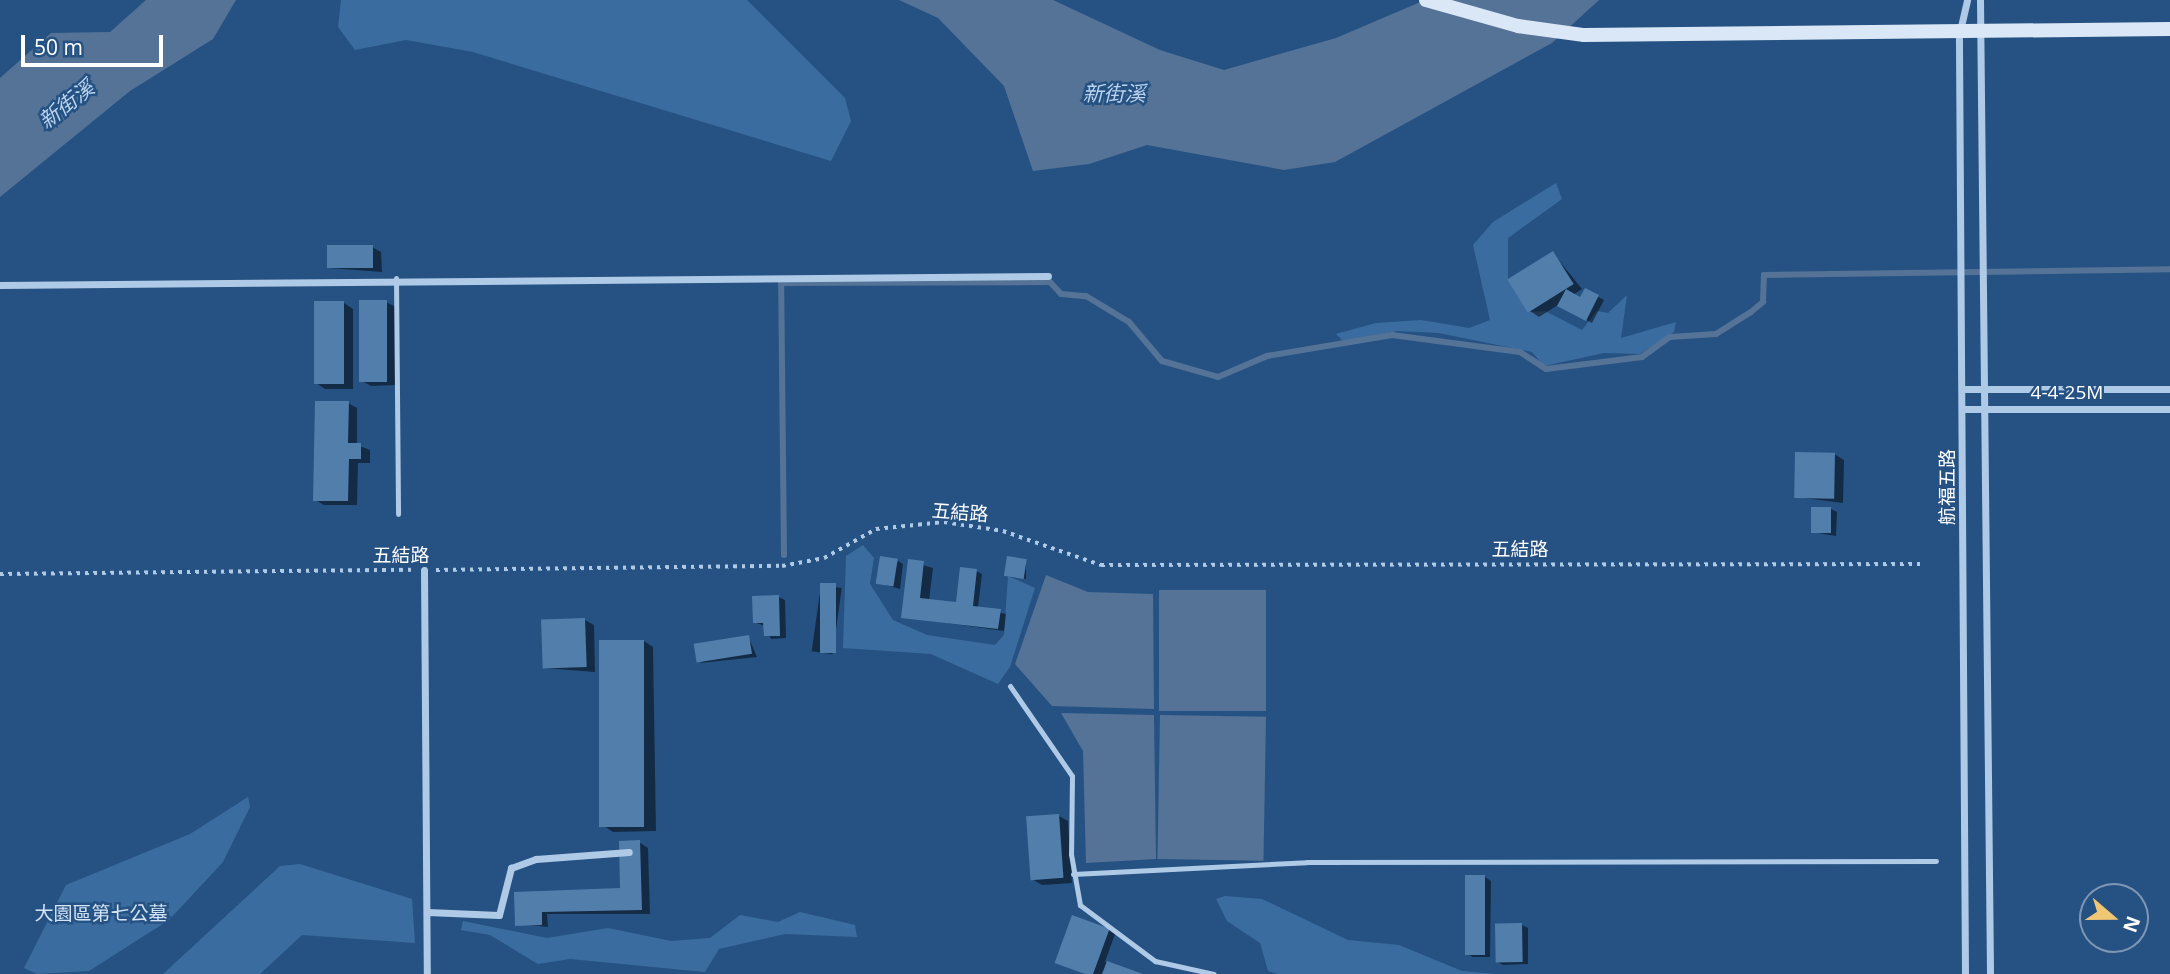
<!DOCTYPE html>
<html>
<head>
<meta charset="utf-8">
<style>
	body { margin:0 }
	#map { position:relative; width:2170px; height:974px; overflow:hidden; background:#265283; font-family:"Open Sans","Noto Sans TC",sans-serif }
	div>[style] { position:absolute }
	.green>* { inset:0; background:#3b6ca0 }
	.water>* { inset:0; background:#547396; transform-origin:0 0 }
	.shadow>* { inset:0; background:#0007; transform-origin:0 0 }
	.stream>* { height:6px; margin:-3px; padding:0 3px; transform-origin:3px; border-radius:3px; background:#547396 }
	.building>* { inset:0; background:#527eac; transform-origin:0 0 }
	.path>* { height:3.5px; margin-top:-1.75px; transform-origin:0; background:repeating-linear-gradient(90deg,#afcae7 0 3.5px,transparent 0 8.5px) }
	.lane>* { height:5px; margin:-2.5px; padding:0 2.5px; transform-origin:2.5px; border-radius:2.5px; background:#afcae7 }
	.street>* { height:7px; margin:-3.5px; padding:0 3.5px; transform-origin:3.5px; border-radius:3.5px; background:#afcae7 }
	.secondary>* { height:14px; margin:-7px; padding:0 7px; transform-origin:7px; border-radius:7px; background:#d9e7f6 }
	span { translate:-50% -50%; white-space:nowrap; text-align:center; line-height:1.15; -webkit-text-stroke:5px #265283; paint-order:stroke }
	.street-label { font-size:19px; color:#fff }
	.park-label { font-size:19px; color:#d2e4f6 }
	.water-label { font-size:21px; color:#bad4ef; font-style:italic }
	.north { position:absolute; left:2079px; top:883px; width:70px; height:70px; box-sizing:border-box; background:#265283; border:2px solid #7d97b5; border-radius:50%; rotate:110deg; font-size:19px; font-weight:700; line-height:28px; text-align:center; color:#fff }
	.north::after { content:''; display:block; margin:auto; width:24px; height:32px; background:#f0c774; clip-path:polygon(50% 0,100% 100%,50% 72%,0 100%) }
	.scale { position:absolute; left:21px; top:35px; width:142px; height:32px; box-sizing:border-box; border:4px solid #fff; border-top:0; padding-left:9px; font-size:21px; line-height:24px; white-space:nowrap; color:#fff; -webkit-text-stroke:5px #265283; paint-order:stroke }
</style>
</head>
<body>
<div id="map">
	<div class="green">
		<i style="clip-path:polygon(341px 0,747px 0,845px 98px,851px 121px,831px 161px,473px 52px,406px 40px,355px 50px,338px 27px)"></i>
		<i style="clip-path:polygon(1556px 183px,1562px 199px,1508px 238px,1508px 280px,1528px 312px,1545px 311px,1582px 330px,1597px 311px,1608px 313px,1627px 295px,1621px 338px,1676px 322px,1674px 332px,1640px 354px,1604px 353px,1544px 366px,1532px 352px,1439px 333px,1398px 331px,1343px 341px,1336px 334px,1376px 323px,1421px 320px,1469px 328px,1490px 320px,1473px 245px,1493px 222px)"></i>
		<i style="clip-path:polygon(863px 545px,874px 558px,870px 584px,893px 620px,927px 635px,995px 645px,1004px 635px,1008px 576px,1035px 588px,1010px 667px,998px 684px,931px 654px,843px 648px,846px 556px)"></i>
		<i style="clip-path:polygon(248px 797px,250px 807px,223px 862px,169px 920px,89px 971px,37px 974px,24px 968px,66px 885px,190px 834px)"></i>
		<i style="clip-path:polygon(300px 864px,412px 899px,415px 943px,302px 935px,260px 974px,163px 974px,280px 866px)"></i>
		<i style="clip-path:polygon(1225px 896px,1262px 899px,1348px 940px,1399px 945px,1462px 971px,1496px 974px,1278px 974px,1268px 971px,1260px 943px,1227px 921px,1216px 899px)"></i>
		<i style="clip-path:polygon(800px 912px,855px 925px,857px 937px,785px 934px,719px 949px,705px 972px,570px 959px,538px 964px,490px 935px,461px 930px,463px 921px,547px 938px,608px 928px,671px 941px,710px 938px,740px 915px,778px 922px)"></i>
	</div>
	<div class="water">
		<i style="clip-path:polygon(146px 0,236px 0,213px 39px,130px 91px,0 197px,0 78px,51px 33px,110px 32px)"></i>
		<i style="clip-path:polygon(899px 0,1053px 0,1160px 50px,1224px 70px,1336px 38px,1425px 0,1599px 0,1552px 43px,1335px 162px,1284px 170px,1147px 145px,1089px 164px,1033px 171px,1004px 86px,938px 18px)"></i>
		<i style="clip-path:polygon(1046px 575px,1088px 592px,1153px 594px,1154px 709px,1052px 706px,1015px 664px)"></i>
		<i style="left:1266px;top:590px;width:121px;height:107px;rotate:90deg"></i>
		<i style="clip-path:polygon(1061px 713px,1154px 715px,1156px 859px,1086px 863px,1083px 751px)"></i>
		<i style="left:1160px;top:715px;width:106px;height:144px;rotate:1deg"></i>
	</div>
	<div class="shadow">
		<i style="clip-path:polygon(372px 247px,381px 252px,382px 272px,329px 268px)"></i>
		<i style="clip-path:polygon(1553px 253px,1582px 289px,1573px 295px,1581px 299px,1585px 290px,1604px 300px,1592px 323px,1558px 305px,1539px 317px,1530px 311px)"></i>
		<i style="clip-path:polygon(386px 302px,396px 307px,396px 385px,371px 386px,362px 381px)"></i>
		<i style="clip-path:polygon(344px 303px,353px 309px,353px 389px,325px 389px,316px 383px)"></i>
		<i style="clip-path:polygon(348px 403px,357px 408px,357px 445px,370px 450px,370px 463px,358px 463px,357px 505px,324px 505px,315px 500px)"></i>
		<i style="clip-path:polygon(1834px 454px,1844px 460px,1843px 503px,1796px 497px)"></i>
		<i style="clip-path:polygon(1831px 509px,1837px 512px,1836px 536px,1812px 532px)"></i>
		<i style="clip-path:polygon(1026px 560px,1026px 579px,1009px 576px)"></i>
		<i style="clip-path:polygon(898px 561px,903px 564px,900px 589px,878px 583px)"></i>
		<i style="clip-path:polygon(909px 561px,933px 568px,929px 601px,957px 604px,976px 571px,982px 574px,978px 608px,1006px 614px,1004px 631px,903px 617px)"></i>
		<i style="left:821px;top:585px;width:21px;height:67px;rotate:8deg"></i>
		<i style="clip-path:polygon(779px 597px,785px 600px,786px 638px,771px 639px,765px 626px,754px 622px)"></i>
		<i style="clip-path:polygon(585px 620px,594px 625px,595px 672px,544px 668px)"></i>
		<i style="clip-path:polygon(748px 636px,757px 657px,700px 663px)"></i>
		<i style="clip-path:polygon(644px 641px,653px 647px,656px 831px,613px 832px,604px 826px)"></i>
		<i style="clip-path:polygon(1059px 816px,1068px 821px,1072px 883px,1042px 885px,1032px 879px)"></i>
		<i style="clip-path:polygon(639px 842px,648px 848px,650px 914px,547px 914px,548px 927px,517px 924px,515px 893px,622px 890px)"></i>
		<i style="clip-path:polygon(1485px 877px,1491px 881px,1490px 957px,1473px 957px,1467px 954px)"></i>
		<i style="clip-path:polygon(1522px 925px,1528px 928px,1528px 964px,1503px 965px,1498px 962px)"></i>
		<i style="clip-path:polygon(1110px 930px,1115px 934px,1105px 962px,1139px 974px,1086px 974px,1057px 962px)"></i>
	</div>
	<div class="stream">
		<i style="left:784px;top:555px;width:272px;rotate:-90.6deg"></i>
		<i style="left:781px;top:283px;width:269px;rotate:-0.2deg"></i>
		<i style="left:1050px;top:282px;width:16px;rotate:47deg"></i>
		<i style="left:1061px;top:294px;width:25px;rotate:5deg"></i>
		<i style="left:1086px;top:296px;width:50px;rotate:31.2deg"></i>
		<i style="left:1129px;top:322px;width:51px;rotate:49.8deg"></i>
		<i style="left:1162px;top:361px;width:58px;rotate:15.9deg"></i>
		<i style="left:1218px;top:377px;width:53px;rotate:-23.2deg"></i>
		<i style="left:1267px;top:356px;width:127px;rotate:-9.5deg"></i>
		<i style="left:1392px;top:335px;width:129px;rotate:7.6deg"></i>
		<i style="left:1520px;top:352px;width:31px;rotate:33deg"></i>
		<i style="left:1546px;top:369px;width:97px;rotate:-7.1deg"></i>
		<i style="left:1642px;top:357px;width:34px;rotate:-36deg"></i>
		<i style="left:1670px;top:337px;width:46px;rotate:-3.7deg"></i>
		<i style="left:1716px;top:334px;width:41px;rotate:-32.2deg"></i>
		<i style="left:1751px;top:312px;width:16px;rotate:-40deg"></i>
		<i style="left:1763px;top:302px;width:27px;rotate:-88deg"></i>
		<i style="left:1764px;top:275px;width:406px;rotate:-0.8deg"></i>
	</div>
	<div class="building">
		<i style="left:373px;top:245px;width:23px;height:46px;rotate:90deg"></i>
		<i style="left:1553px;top:251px;width:39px;height:54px;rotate:58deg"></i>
		<i style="clip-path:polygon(1585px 288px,1599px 295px,1586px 321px,1557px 306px,1566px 289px,1580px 297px)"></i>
		<i style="left:359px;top:300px;width:28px;height:82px"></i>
		<i style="left:344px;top:301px;width:83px;height:30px;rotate:90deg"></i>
		<i style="clip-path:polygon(315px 401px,349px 401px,348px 443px,361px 443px,361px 459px,349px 459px,348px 501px,313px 501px)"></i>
		<i style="left:1795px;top:452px;width:40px;height:46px;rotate:1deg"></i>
		<i style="left:1811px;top:507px;width:20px;height:26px"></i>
		<i style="left:880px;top:556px;width:18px;height:28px;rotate:9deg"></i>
		<i style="left:1007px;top:556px;width:20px;height:20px;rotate:9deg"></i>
		<i style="clip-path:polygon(908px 559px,924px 561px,920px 598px,956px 602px,960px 567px,977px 569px,973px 606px,1001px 609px,998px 629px,901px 618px)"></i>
		<i style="left:820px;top:583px;width:16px;height:70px"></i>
		<i style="clip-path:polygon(779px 595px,780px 636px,764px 636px,763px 623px,753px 623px,752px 596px)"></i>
		<i style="left:585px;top:618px;width:49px;height:44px;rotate:88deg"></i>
		<i style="left:749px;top:635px;width:19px;height:56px;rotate:81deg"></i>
		<i style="left:599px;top:640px;width:45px;height:187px"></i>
		<i style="left:1059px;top:814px;width:64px;height:33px;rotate:86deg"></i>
		<i style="clip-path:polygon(640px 840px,642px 910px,542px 912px,542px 925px,515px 926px,514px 892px,620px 888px,619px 841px)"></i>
		<i style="left:1465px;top:875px;width:20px;height:80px"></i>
		<i style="left:1072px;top:915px;width:40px;height:51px;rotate:20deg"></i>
		<i style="left:1522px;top:923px;width:39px;height:27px;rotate:89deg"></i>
		<i style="clip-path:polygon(1107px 961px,1143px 974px,1102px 974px)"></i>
	</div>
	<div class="path">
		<i style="left:436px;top:570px;width:346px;rotate:-0.7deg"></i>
		<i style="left:782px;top:566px;width:43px;rotate:-10.8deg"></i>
		<i style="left:824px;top:558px;width:60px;rotate:-29.1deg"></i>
		<i style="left:876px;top:529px;width:68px;rotate:-5.9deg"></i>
		<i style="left:944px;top:522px;width:60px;rotate:8.7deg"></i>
		<i style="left:1003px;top:531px;width:104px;rotate:19.1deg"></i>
		<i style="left:1101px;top:565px;width:819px;rotate:-0.07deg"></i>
		<i style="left:0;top:574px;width:411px;rotate:-0.6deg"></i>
	</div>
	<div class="lane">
		<i style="left:396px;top:278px;width:236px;rotate:89.5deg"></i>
		<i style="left:1010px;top:686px;width:109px;rotate:55.4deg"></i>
		<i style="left:1072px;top:776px;width:78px;rotate:90.7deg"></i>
		<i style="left:1071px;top:854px;width:52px;rotate:80deg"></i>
		<i style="left:1080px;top:905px;width:94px;rotate:36.7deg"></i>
		<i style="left:1155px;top:961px;width:60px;rotate:12.4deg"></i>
		<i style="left:1073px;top:874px;width:234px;rotate:-2.9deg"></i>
		<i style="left:1307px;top:862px;width:629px;rotate:-0.09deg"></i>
	</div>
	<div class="street">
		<i style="left:1980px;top:0;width:974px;rotate:89.41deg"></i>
		<i style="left:0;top:285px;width:1048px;rotate:-0.49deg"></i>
		<i style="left:1964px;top:389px;width:206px"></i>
		<i style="left:1964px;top:409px;width:206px"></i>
		<i style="left:424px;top:570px;width:404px;rotate:89.6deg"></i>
		<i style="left:427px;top:912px;width:72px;rotate:2.4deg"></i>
		<i style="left:499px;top:915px;width:49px;rotate:-75.7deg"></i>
		<i style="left:511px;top:868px;width:27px;rotate:-20deg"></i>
		<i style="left:536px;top:859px;width:93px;rotate:-4.3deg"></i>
		<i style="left:1965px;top:974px;width:939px;rotate:-90.37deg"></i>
		<i style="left:1959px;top:35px;width:36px;rotate:-77deg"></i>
	</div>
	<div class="secondary">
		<i style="left:1426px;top:0;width:96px;rotate:15.8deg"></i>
		<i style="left:1518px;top:26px;width:67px;rotate:7.8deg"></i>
		<i style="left:1584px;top:35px;width:586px;rotate:-0.59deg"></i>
	</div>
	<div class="street-label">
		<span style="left:2067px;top:393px">4-4-25M</span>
		<span style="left:1948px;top:487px;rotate:-90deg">航福五路</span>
		<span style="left:960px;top:513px;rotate:4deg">五結路</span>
		<span style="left:1520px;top:550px">五結路</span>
		<span style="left:401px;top:556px">五結路</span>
	</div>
	<div class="park-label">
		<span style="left:101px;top:914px">大園區第七公墓</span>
	</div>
	<div class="water-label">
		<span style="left:1114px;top:93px">新街溪</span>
		<span style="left:66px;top:104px;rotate:-38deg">新街溪</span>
	</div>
	<div class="north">N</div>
	<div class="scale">50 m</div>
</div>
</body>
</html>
